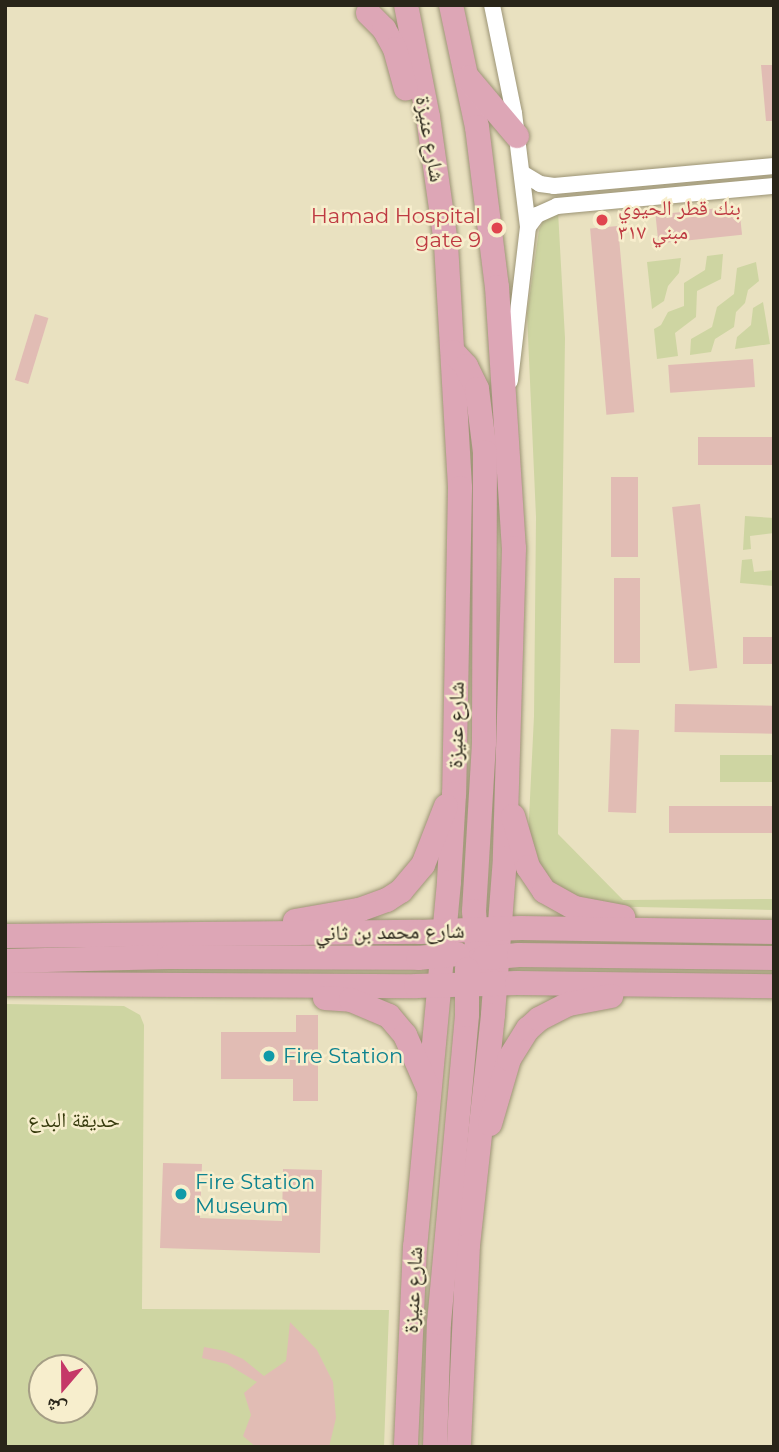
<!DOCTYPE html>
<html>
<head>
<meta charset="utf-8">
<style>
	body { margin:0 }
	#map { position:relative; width:779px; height:1452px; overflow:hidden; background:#e9e1c0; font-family:Montserrat,"Noto Naskh Arabic",sans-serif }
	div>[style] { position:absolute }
	.green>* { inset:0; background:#ced5a2; transform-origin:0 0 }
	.building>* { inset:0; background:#e1bcb4; transform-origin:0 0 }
	.roads { filter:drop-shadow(0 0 2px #9c9475) drop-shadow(0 0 2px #9c9475) }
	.minor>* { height:16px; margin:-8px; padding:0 8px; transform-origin:8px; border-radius:8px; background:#fff }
	.primary>* { height:24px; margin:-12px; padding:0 12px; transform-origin:12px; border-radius:12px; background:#dda6b6 }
	.dots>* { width:19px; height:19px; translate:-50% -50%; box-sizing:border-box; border:4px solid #f7eecd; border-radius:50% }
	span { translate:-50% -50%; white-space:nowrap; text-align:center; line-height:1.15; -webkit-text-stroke:5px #f7eecd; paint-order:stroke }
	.street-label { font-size:21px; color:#292519 }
	.health-label { font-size:21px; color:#be3a42 }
	.left { translate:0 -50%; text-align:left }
	.right { translate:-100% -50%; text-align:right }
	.culture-label { font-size:21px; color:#0d838f }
	.park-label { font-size:21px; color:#35390b }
	.frame { position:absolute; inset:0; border:7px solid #292519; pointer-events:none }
	.north { position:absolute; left:28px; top:1354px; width:70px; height:70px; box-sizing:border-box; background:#f7eecd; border:2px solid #a59e85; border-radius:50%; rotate:200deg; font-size:19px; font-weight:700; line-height:28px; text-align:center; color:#292519 }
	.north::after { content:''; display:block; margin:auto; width:24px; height:32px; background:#c53868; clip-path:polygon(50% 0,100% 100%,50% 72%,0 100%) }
</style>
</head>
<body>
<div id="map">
	<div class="green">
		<i style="clip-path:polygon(558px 211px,565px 338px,558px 834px,623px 900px,774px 899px,774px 910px,593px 906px,542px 877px,528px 839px,534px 716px,536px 517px,527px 314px,539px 230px,544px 219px)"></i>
		<i style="clip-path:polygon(723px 254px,721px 279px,697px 291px,696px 317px,675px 333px,678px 356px,657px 359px,654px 329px,661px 325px,668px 312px,684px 306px,684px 283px,705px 270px,707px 256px)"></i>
		<i style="clip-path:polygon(681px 258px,679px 273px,668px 286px,664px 301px,652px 309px,647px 262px)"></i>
		<i style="clip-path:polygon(756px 262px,759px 281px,748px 290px,745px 303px,736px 312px,734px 327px,715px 339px,711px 352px,690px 355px,691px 339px,712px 327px,717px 307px,734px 294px,737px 268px)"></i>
		<i style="clip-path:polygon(763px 302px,770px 344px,735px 349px,737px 337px,751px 325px,753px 308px)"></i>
		<i style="clip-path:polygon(745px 516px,774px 518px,774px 533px,750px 536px,751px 549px,743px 550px)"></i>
		<i style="clip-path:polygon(752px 559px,754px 572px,774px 570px,774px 586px,740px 583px,742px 560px)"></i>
		<i style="left:720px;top:755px;width:54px;height:27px"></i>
		<i style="clip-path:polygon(evenodd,5px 1004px,124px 1006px,140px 1015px,144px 1025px,142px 1309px,389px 1310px,384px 1447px,5px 1447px,5px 1004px,42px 1368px,84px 1368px,84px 1410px,42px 1410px,42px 1368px)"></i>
	</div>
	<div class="building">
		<i style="clip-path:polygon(761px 65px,774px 65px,774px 121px,766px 121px)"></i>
		<i style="left:739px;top:206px;width:29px;height:84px;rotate:84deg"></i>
		<i style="left:618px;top:226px;width:187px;height:28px;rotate:85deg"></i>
		<i style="left:35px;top:314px;width:14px;height:69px;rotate:17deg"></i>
		<i style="left:753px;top:359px;width:28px;height:85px;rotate:86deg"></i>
		<i style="left:774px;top:437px;width:28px;height:76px;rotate:90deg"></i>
		<i style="left:611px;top:477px;width:27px;height:80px"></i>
		<i style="left:700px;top:504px;width:165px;height:28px;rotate:84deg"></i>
		<i style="left:614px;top:578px;width:26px;height:85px"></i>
		<i style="left:774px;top:637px;width:27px;height:31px;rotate:90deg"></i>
		<i style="left:675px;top:704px;width:99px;height:28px;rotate:1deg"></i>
		<i style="left:611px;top:729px;width:28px;height:83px;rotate:2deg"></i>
		<i style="left:669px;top:806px;width:105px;height:27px"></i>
		<i style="clip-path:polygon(296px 1015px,318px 1015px,318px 1101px,293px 1101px,293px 1079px,221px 1079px,221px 1032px,296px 1032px)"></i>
		<i style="clip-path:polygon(163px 1163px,202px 1164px,200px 1218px,282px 1221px,283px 1169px,322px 1170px,320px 1253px,160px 1248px)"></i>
		<i style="clip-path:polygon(290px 1322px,317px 1350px,333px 1382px,336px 1418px,329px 1447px,256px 1447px,243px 1436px,251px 1415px,244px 1393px,257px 1382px,227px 1364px,202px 1358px,204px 1347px,225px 1351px,243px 1359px,264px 1376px,286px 1361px)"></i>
	</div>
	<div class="roads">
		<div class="minor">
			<i style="left:492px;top:5px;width:110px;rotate:78.5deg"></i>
			<i style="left:514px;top:113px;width:115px;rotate:83deg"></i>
			<i style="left:528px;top:227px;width:155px;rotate:96.7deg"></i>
			<i style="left:522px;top:173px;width:21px;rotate:31deg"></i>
			<i style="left:540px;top:184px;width:14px;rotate:8deg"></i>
			<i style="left:554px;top:186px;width:221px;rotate:-5.2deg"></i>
			<i style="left:528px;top:227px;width:15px;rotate:-53deg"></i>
			<i style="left:537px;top:215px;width:22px;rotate:-24deg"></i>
			<i style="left:557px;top:206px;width:218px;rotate:-5.3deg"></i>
		</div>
		<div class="primary">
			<i style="left:406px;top:5px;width:114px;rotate:78.9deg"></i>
			<i style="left:428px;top:117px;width:128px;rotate:81.9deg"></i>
			<i style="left:446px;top:244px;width:244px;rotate:86.7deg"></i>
			<i style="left:460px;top:488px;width:306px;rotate:91.1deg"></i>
			<i style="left:454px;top:794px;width:88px;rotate:93.3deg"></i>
			<i style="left:449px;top:882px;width:366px;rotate:95.3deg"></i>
			<i style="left:415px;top:1246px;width:201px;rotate:92.6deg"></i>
			<i style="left:451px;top:5px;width:125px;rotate:78deg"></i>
			<i style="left:477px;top:127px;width:161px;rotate:82.9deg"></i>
			<i style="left:497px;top:287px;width:262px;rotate:86.3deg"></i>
			<i style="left:514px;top:548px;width:310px;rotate:91.7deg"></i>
			<i style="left:505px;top:858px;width:157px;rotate:94.4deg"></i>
			<i style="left:493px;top:1015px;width:231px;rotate:96.2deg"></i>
			<i style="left:468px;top:1245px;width:202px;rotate:92.6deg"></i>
			<i style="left:368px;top:13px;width:23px;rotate:45deg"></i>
			<i style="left:384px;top:29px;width:23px;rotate:61deg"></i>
			<i style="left:395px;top:49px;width:41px;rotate:74.6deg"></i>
			<i style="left:468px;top:78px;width:76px;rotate:49.8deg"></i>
			<i style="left:453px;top:352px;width:19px;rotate:47deg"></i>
			<i style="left:466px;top:366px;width:25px;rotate:64deg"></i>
			<i style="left:477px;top:389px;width:64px;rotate:82.8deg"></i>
			<i style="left:485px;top:452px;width:291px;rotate:90.2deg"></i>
			<i style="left:484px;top:743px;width:168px;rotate:93.4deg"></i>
			<i style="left:474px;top:911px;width:49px;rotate:85.3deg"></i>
			<i style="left:478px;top:960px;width:15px;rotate:67deg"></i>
			<i style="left:484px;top:974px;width:16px;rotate:45deg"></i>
			<i style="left:513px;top:816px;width:53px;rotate:73.6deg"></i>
			<i style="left:528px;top:867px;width:29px;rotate:56deg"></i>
			<i style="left:544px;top:891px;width:35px;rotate:29deg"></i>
			<i style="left:575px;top:908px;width:49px;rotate:10.6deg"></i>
			<i style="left:295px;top:921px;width:65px;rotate:-9.8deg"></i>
			<i style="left:359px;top:910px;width:30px;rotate:-20deg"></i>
			<i style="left:387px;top:900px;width:17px;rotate:-33deg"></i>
			<i style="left:401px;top:891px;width:34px;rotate:-50deg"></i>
			<i style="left:423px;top:865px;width:63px;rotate:-68.7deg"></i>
			<i style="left:5px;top:936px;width:415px;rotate:-0.6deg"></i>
			<i style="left:420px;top:932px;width:101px;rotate:-2.3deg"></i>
			<i style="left:521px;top:928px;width:253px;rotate:0.9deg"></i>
			<i style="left:484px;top:958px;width:35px;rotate:-5deg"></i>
			<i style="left:519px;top:955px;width:255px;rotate:0.7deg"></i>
			<i style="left:5px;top:961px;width:164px;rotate:-1.4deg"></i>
			<i style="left:169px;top:957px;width:249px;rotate:0.2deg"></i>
			<i style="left:418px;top:958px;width:40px;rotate:-5.7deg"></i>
			<i style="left:5px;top:984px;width:411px;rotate:0.3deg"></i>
			<i style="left:416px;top:986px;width:101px;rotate:-1.7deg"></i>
			<i style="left:517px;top:983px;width:257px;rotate:0.7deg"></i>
			<i style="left:325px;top:998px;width:26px;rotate:4deg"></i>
			<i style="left:351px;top:1000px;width:41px;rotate:22.8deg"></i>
			<i style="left:389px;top:1016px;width:25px;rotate:50deg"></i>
			<i style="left:405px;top:1035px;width:60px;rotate:66.4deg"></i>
			<i style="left:490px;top:1124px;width:68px;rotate:-73.7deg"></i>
			<i style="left:509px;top:1059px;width:36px;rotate:-58deg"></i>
			<i style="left:528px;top:1029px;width:15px;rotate:-42deg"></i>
			<i style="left:539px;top:1019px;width:34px;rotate:-27deg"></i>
			<i style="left:569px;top:1004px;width:43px;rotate:-10.8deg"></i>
			<i style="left:435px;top:1447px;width:124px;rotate:-88.2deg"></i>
			<i style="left:439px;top:1323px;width:309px;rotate:-84.8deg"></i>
			<i style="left:467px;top:1015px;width:46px;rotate:-90deg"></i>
		</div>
	</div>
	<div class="dots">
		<i style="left:602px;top:220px;background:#e0444e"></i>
		<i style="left:497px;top:228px;background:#e0444e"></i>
		<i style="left:269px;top:1056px;background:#0f9aa8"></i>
		<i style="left:181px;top:1194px;background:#0f9aa8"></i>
	</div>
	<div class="street-label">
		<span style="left:430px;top:139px;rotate:80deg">شارع عنيزة</span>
		<span style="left:456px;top:725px;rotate:-89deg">شارع عنيزة</span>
		<span style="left:390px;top:932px;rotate:-1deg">شارع محمد بن ثاني</span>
		<span style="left:413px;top:1290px;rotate:-87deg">شارع عنيزة</span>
	</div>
	<div class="health-label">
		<span class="left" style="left:618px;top:220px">بنك قطر الحيوي<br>مبني ٣١٧</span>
		<span class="right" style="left:481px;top:228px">Hamad Hospital<br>gate 9</span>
	</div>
	<div class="culture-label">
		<span class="left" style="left:283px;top:1056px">Fire Station</span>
		<span class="left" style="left:195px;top:1194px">Fire Station<br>Museum</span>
	</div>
	<div class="park-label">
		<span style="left:74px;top:1120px">حديقة البدع</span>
	</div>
	<div class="frame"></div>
	<div class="north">ش</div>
</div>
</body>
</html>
